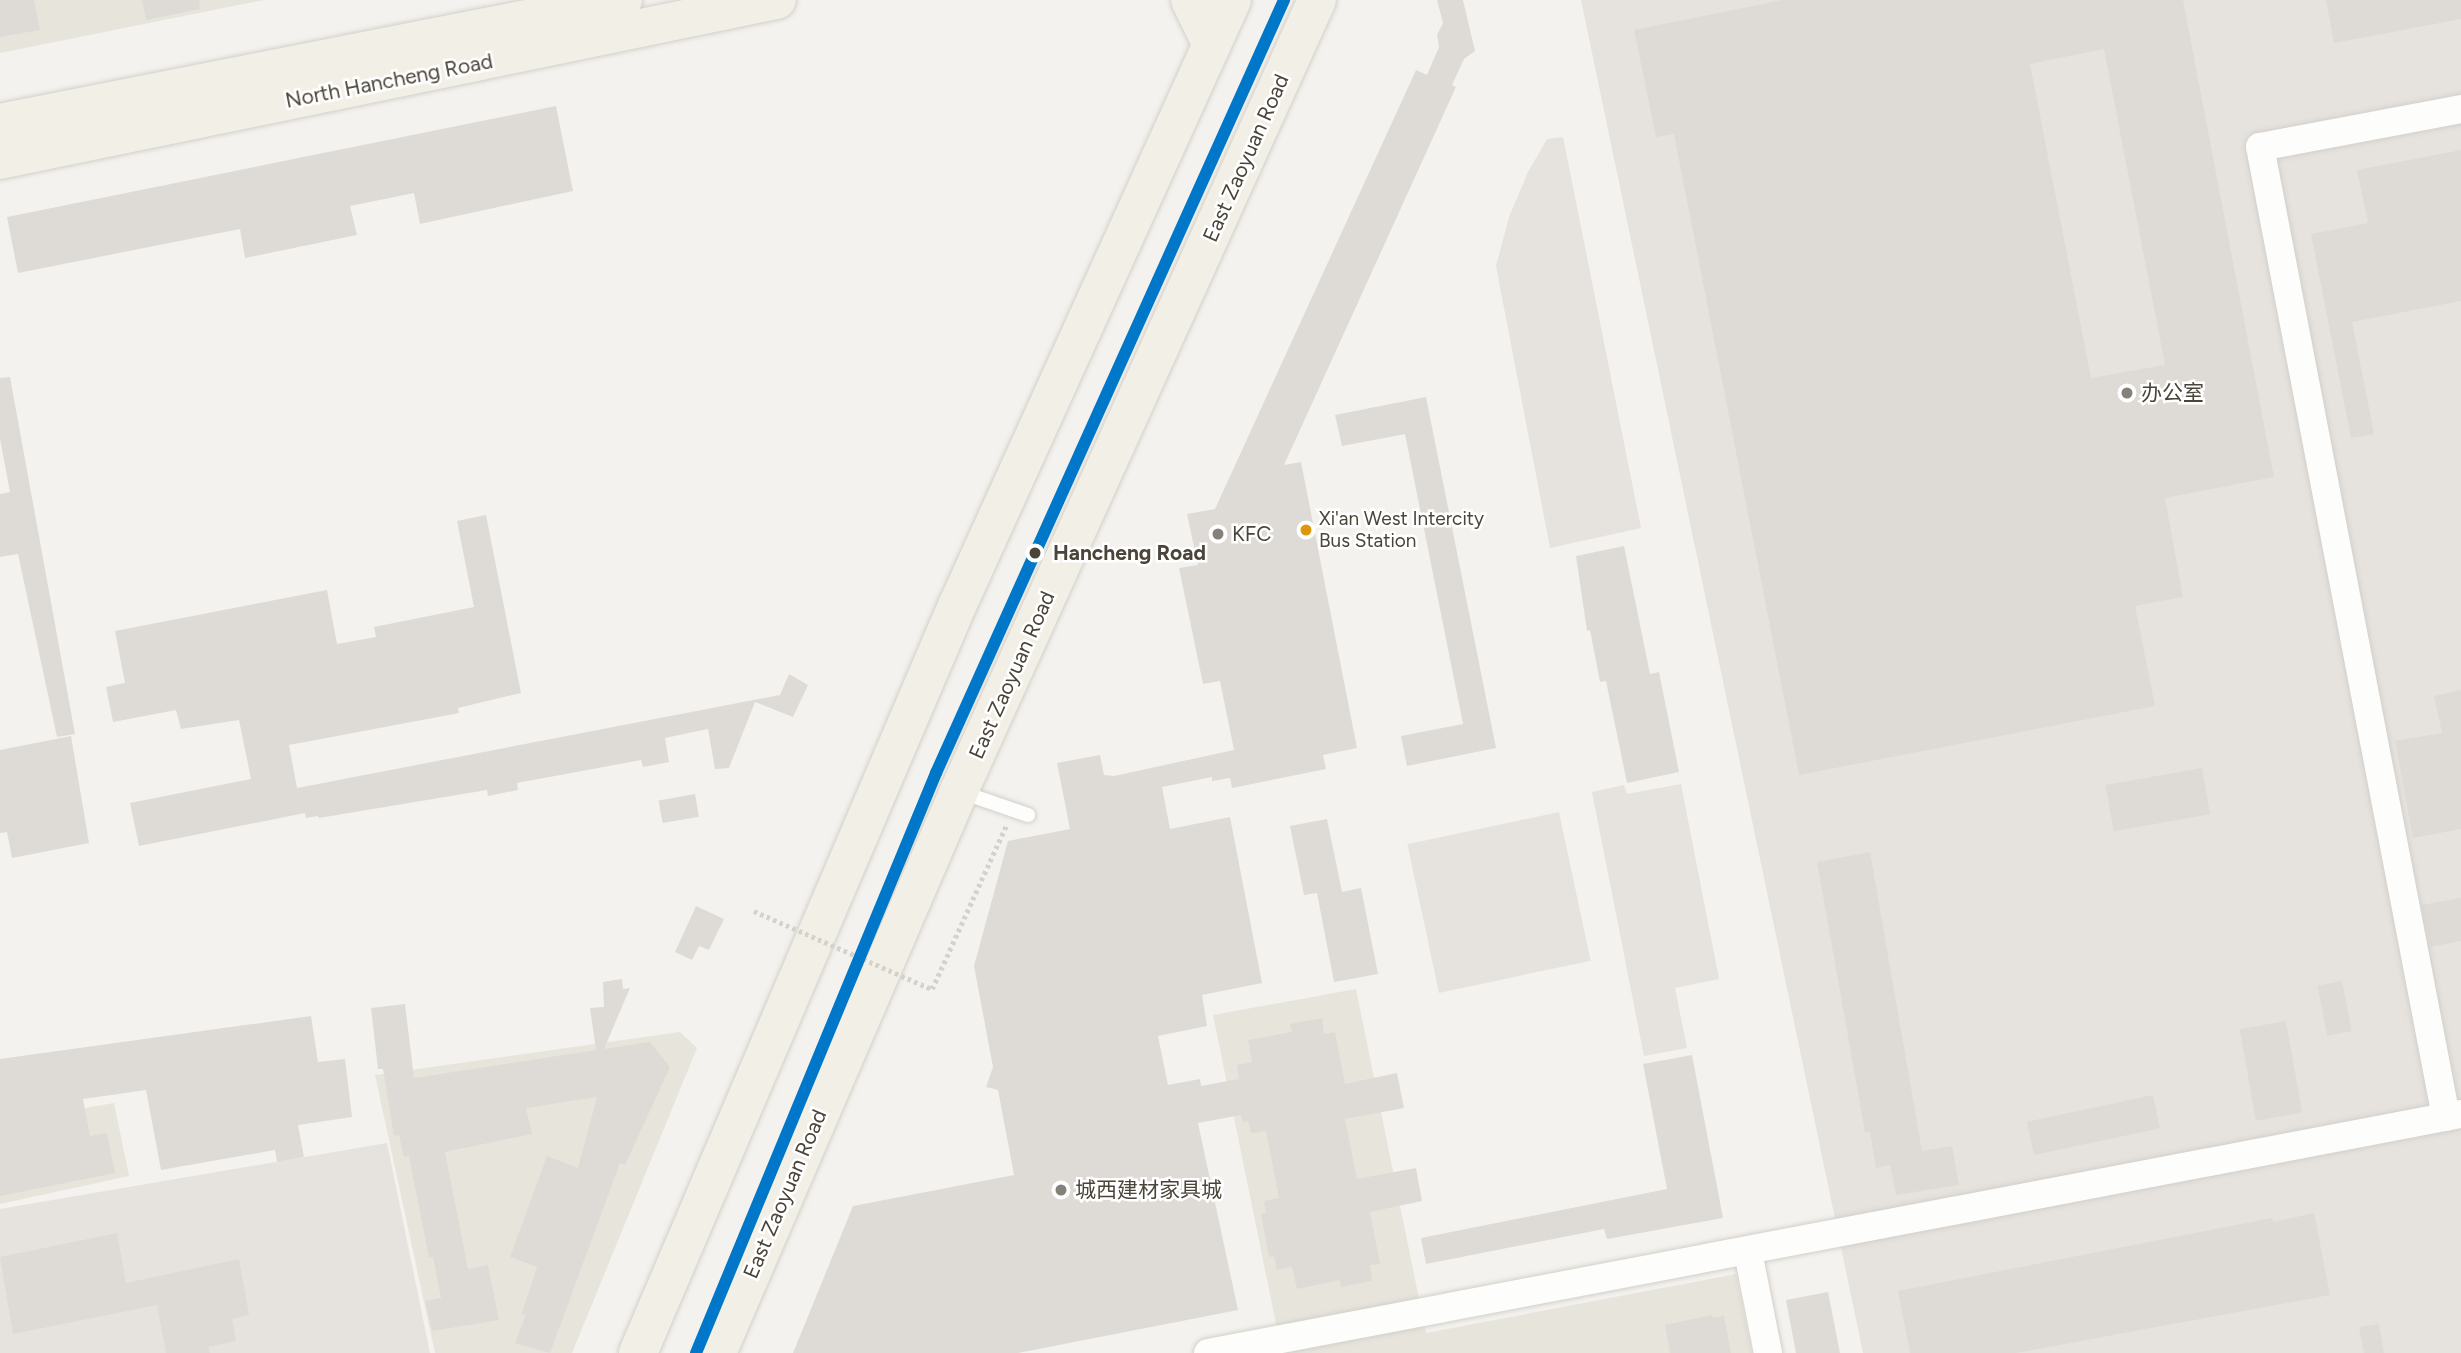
<!DOCTYPE html>
<html>
<head>
<meta charset="utf-8">
<style>
	body { margin:0 }
	#map { position:relative; width:2461px; height:1353px; overflow:hidden; background:#f4f2ee; font-family:Figtree,"Noto Sans SC",sans-serif }
	div>[style] { position:absolute }
	.residential>* { inset:0; background:#e7e4dc }
	.industrial>* { inset:0; background:#e6e2de; transform-origin:0 0 }
	.building>* { inset:0; background:#dedbd6; transform-origin:0 0 }
	.path>* { height:4.5px; margin-top:-2.25px; transform-origin:0; background:repeating-linear-gradient(90deg,#d3d2cc 0 3.5px,transparent 0 7px) }
	.roads { filter:drop-shadow(0 0 2px #d2d0cb) drop-shadow(0 0 2px #d2d0cb) }
	.service>* { height:14px; margin:-7px; padding:0 7px; transform-origin:7px; border-radius:7px; background:#fdfdfc }
	.minor>* { height:28px; margin:-14px; padding:0 14px; transform-origin:14px; border-radius:14px; background:#fdfdfc }
	.primary>* { height:38px; margin:-19px; padding:0 19px; transform-origin:19px; border-radius:19px; background:#f2efe6 }
	.path-bridge>* { height:4.5px; margin-top:-2.25px; transform-origin:0; background:repeating-linear-gradient(90deg,#d3d2cc 0 3.5px,transparent 0 7px) }
	.metro-1>* { height:12px; margin:-6px; padding:0 6px; transform-origin:6px; border-radius:6px; background:#0077c8 }
	.dots>* { width:19px; height:19px; translate:-50% -50%; box-sizing:border-box; border:4px solid #fff; border-radius:50% }
	span { translate:-50% -50%; white-space:nowrap; text-align:center; line-height:1.15; -webkit-text-stroke:5px #fff; paint-order:stroke }
	.bus-label { font-size:19px; color:#4b4439 }
	.left { translate:0 -50%; text-align:left }
	.street-label { font-size:21px; color:#4b4439 }
	.poi-label { font-size:21px; color:#4b4439 }
	.stop-label { font-size:21px; color:#4b4439; font-weight:700 }
</style>
</head>
<body>
<div id="map">
	<div class="residential">
		<i style="clip-path:polygon(0 0,264px 0,0 53px)"></i>
		<i style="clip-path:polygon(1356px 989px,1426px 1333px,1736px 1274px,1752px 1353px,1282px 1353px,1213px 1015px)"></i>
		<i style="clip-path:polygon(680px 1032px,697px 1048px,572px 1353px,435px 1353px,375px 1075px)"></i>
		<i style="clip-path:polygon(114px 1103px,129px 1176px,0 1204px,0 1123px)"></i>
	</div>
	<div class="industrial">
		<i style="clip-path:polygon(1581px 0,2461px 0,2461px 1353px,1863px 1353px)"></i>
		<i style="clip-path:polygon(1563px 137px,1641px 528px,1550px 548px,1496px 266px,1509px 217px,1528px 172px,1547px 139px)"></i>
		<i style="clip-path:polygon(1681px 784px,1719px 979px,1675px 988px,1687px 1048px,1644px 1056px,1592px 792px,1624px 785px,1627px 794px)"></i>
		<i style="left:1559px;top:812px;width:152px;height:155px;rotate:78deg"></i>
		<i style="clip-path:polygon(387px 1143px,430px 1353px,0 1353px,0 1209px)"></i>
	</div>
	<div class="building">
		<i style="clip-path:polygon(0 0,34px 0,40px 30px,0 37px)"></i>
		<i style="clip-path:polygon(142px 0,199px 0,200px 9px,146px 20px)"></i>
		<i style="clip-path:polygon(1437px 0,1463px 0,1475px 51px,1464px 59px,1452px 85px,1456px 87px,1284px 465px,1301px 462px,1357px 748px,1323px 755px,1326px 769px,1232px 788px,1230px 778px,1212px 781px,1212px 777px,1162px 787px,1170px 829px,1230px 817px,1262px 983px,1202px 995px,1207px 1026px,1158px 1036px,1168px 1085px,1200px 1079px,1201px 1086px,1239px 1079px,1237px 1065px,1252px 1062px,1248px 1040px,1292px 1032px,1290px 1024px,1322px 1018px,1324px 1034px,1335px 1032px,1345px 1084px,1397px 1073px,1404px 1108px,1345px 1119px,1357px 1179px,1416px 1168px,1422px 1201px,1370px 1212px,1380px 1264px,1370px 1265px,1372px 1281px,1341px 1287px,1340px 1280px,1297px 1289px,1292px 1267px,1277px 1270px,1274px 1256px,1269px 1257px,1261px 1214px,1266px 1213px,1264px 1201px,1279px 1198px,1266px 1131px,1251px 1133px,1248px 1121px,1243px 1122px,1241px 1115px,1198px 1123px,1238px 1310px,1018px 1353px,793px 1353px,853px 1206px,1014px 1175px,998px 1090px,986px 1087px,993px 1067px,974px 966px,1008px 841px,1070px 829px,1057px 763px,1100px 755px,1104px 775px,1114px 776px,1234px 750px,1220px 681px,1203px 684px,1179px 568px,1198px 565px,1187px 514px,1215px 509px,1416px 70px,1427px 75px,1439px 47px,1437px 35px,1443px 23px)"></i>
		<i style="clip-path:polygon(evenodd,1782px 0,2183px 0,2274px 477px,2165px 498px,2183px 597px,2135px 606px,2155px 706px,1799px 775px,1674px 134px,1656px 137px,1634px 30px,1782px 0,2104px 49px,2165px 365px,2091px 378px,2030px 64px,2104px 49px)"></i>
		<i style="clip-path:polygon(2326px 0,2461px 0,2461px 19px,2334px 43px)"></i>
		<i style="clip-path:polygon(556px 106px,573px 191px,420px 224px,414px 193px,350px 206px,357px 235px,245px 258px,240px 229px,18px 273px,7px 217px)"></i>
		<i style="clip-path:polygon(2461px 150px,2461px 301px,2352px 322px,2374px 434px,2351px 438px,2311px 234px,2368px 223px,2357px 170px)"></i>
		<i style="clip-path:polygon(10px 377px,75px 734px,57px 737px,18px 554px,0 557px,0 494px,10px 492px,0 439px,0 378px)"></i>
		<i style="clip-path:polygon(1426px 397px,1496px 748px,1407px 766px,1401px 736px,1463px 724px,1405px 434px,1342px 446px,1335px 415px)"></i>
		<i style="clip-path:polygon(486px 515px,521px 693px,458px 708px,459px 713px,289px 745px,297px 788px,780px 695px,789px 674px,808px 685px,793px 717px,755px 702px,729px 768px,715px 769px,708px 729px,665px 738px,669px 762px,643px 767px,641px 760px,517px 783px,518px 790px,488px 796px,487px 790px,319px 818px,318px 816px,306px 818px,305px 813px,139px 846px,130px 803px,251px 779px,239px 720px,181px 729px,176px 710px,113px 722px,106px 687px,125px 683px,115px 631px,327px 590px,337px 644px,376px 637px,374px 627px,474px 607px,457px 521px)"></i>
		<i style="clip-path:polygon(1624px 546px,1650px 674px,1659px 672px,1679px 772px,1627px 783px,1606px 681px,1600px 682px,1590px 630px,1587px 631px,1576px 556px)"></i>
		<i style="clip-path:polygon(2461px 690px,2461px 829px,2413px 838px,2395px 741px,2442px 733px,2434px 696px)"></i>
		<i style="clip-path:polygon(71px 736px,89px 843px,12px 858px,7px 832px,0 833px,0 750px)"></i>
		<i style="left:2202px;top:768px;width:47px;height:98px;rotate:80deg"></i>
		<i style="left:695px;top:794px;width:23px;height:37px;rotate:80deg"></i>
		<i style="clip-path:polygon(1327px 819px,1342px 892px,1361px 888px,1378px 974px,1334px 982px,1317px 893px,1304px 895px,1290px 826px)"></i>
		<i style="clip-path:polygon(1870px 852px,1922px 1151px,1952px 1146px,1959px 1185px,1896px 1195px,1890px 1165px,1876px 1168px,1870px 1132px,1865px 1132px,1817px 862px)"></i>
		<i style="clip-path:polygon(2461px 898px,2461px 941px,2430px 947px,2422px 905px)"></i>
		<i style="clip-path:polygon(696px 906px,724px 919px,709px 950px,699px 946px,692px 960px,675px 952px)"></i>
		<i style="clip-path:polygon(622px 979px,623px 989px,630px 988px,604px 1049px,650px 1042px,670px 1067px,625px 1165px,620px 1163px,550px 1353px,515px 1343px,526px 1314px,521px 1315px,537px 1267px,510px 1257px,547px 1156px,578px 1168px,597px 1097px,526px 1108px,532px 1134px,445px 1152px,468px 1269px,488px 1265px,499px 1320px,432px 1331px,425px 1301px,441px 1298px,433px 1257px,429px 1258px,409px 1156px,404px 1157px,399px 1135px,394px 1136px,383px 1069px,378px 1069px,371px 1008px,405px 1004px,414px 1078px,596px 1050px,590px 1008px,604px 1007px,603px 982px)"></i>
		<i style="left:2342px;top:981px;width:51px;height:25px;rotate:79deg"></i>
		<i style="clip-path:polygon(311px 1016px,318px 1062px,345px 1059px,352px 1117px,298px 1125px,304px 1157px,277px 1162px,275px 1150px,161px 1170px,146px 1090px,83px 1099px,90px 1136px,107px 1133px,115px 1173px,0 1196px,0 1059px)"></i>
		<i style="left:2286px;top:1021px;width:93px;height:47px;rotate:80deg"></i>
		<i style="clip-path:polygon(1692px 1055px,1723px 1218px,1607px 1239px,1604px 1229px,1426px 1264px,1421px 1238px,1667px 1189px,1643px 1064px)"></i>
		<i style="left:2153px;top:1095px;width:34px;height:129px;rotate:78deg"></i>
		<i style="clip-path:polygon(2314px 1213px,2330px 1295px,2016px 1353px,1910px 1353px,1898px 1291px,2272px 1218px,2273px 1222px)"></i>
		<i style="clip-path:polygon(117px 1233px,126px 1283px,239px 1259px,249px 1315px,232px 1319px,236px 1341px,208px 1347px,210px 1353px,166px 1353px,157px 1305px,13px 1334px,0 1257px)"></i>
		<i style="clip-path:polygon(1828px 1292px,1840px 1353px,1796px 1353px,1786px 1300px)"></i>
		<i style="clip-path:polygon(1712px 1315px,1713px 1318px,1724px 1316px,1731px 1353px,1670px 1353px,1665px 1325px)"></i>
		<i style="clip-path:polygon(2379px 1324px,2384px 1353px,2364px 1353px,2359px 1327px)"></i>
	</div>
	<div class="path">
		<i style="left:932px;top:989px;width:181px;rotate:-65.6deg"></i>
	</div>
	<div class="roads">
		<div class="service">
			<i style="left:961px;top:792px;width:71px;rotate:18.9deg"></i>
		</div>
		<div class="minor">
			<i style="left:2446px;top:1117px;width:988px;rotate:-100.85deg"></i>
			<i style="left:2260px;top:147px;width:205px;rotate:-10.7deg"></i>
			<i style="left:1748px;top:1252px;width:103px;rotate:78.8deg"></i>
			<i style="left:1208px;top:1353px;width:1276px;rotate:-10.8deg"></i>
		</div>
		<div class="primary">
			<i style="left:1190px;top:0;width:48px;rotate:64deg"></i>
			<i style="left:0;top:123px;width:635px;rotate:-11.17deg"></i>
			<i style="left:0;top:160px;width:793px;rotate:-11.64deg"></i>
			<i style="left:638px;top:1353px;width:812px;rotate:-66.88deg"></i>
			<i style="left:957px;top:606px;width:665px;rotate:-65.59deg"></i>
			<i style="left:717px;top:1353px;width:612px;rotate:-66.7deg"></i>
			<i style="left:959px;top:791px;width:868px;rotate:-65.65deg"></i>
		</div>
	</div>
	<div class="path-bridge">
		<i style="left:754px;top:911px;width:194px;rotate:23.7deg"></i>
	</div>
	<div class="metro-1">
		<i style="left:696px;top:1353px;width:628px;rotate:-67.52deg"></i>
		<i style="left:936px;top:773px;width:848px;rotate:-65.76deg"></i>
	</div>
	<div class="dots">
		<i style="left:2127px;top:393px;background:#868178"></i>
		<i style="left:1306px;top:530px;background:#dd9709"></i>
		<i style="left:1218px;top:534px;background:#868178"></i>
		<i style="left:1035px;top:553px;background:#4b4439"></i>
		<i style="left:1061px;top:1190px;background:#868178"></i>
	</div>
	<div class="bus-label">
		<span class="left" style="left:1319px;top:530px">Xi'an West Intercity<br>Bus Station</span>
	</div>
	<div class="street-label">
		<span style="left:389px;top:81px;rotate:-11deg">North Hancheng Road</span>
		<span style="left:1246px;top:158px;rotate:-66deg">East Zaoyuan Road</span>
		<span style="left:1012px;top:675px;rotate:-66deg">East Zaoyuan Road</span>
		<span style="left:785px;top:1194px;rotate:-67deg">East Zaoyuan Road</span>
	</div>
	<div class="poi-label">
		<span class="left" style="left:2141px;top:393px">办公室</span>
		<span class="left" style="left:1232px;top:534px">KFC</span>
		<span class="left" style="left:1075px;top:1190px">城西建材家具城</span>
	</div>
	<div class="stop-label">
		<span class="left" style="left:1053px;top:553px">Hancheng Road</span>
	</div>
</div>
</body>
</html>
